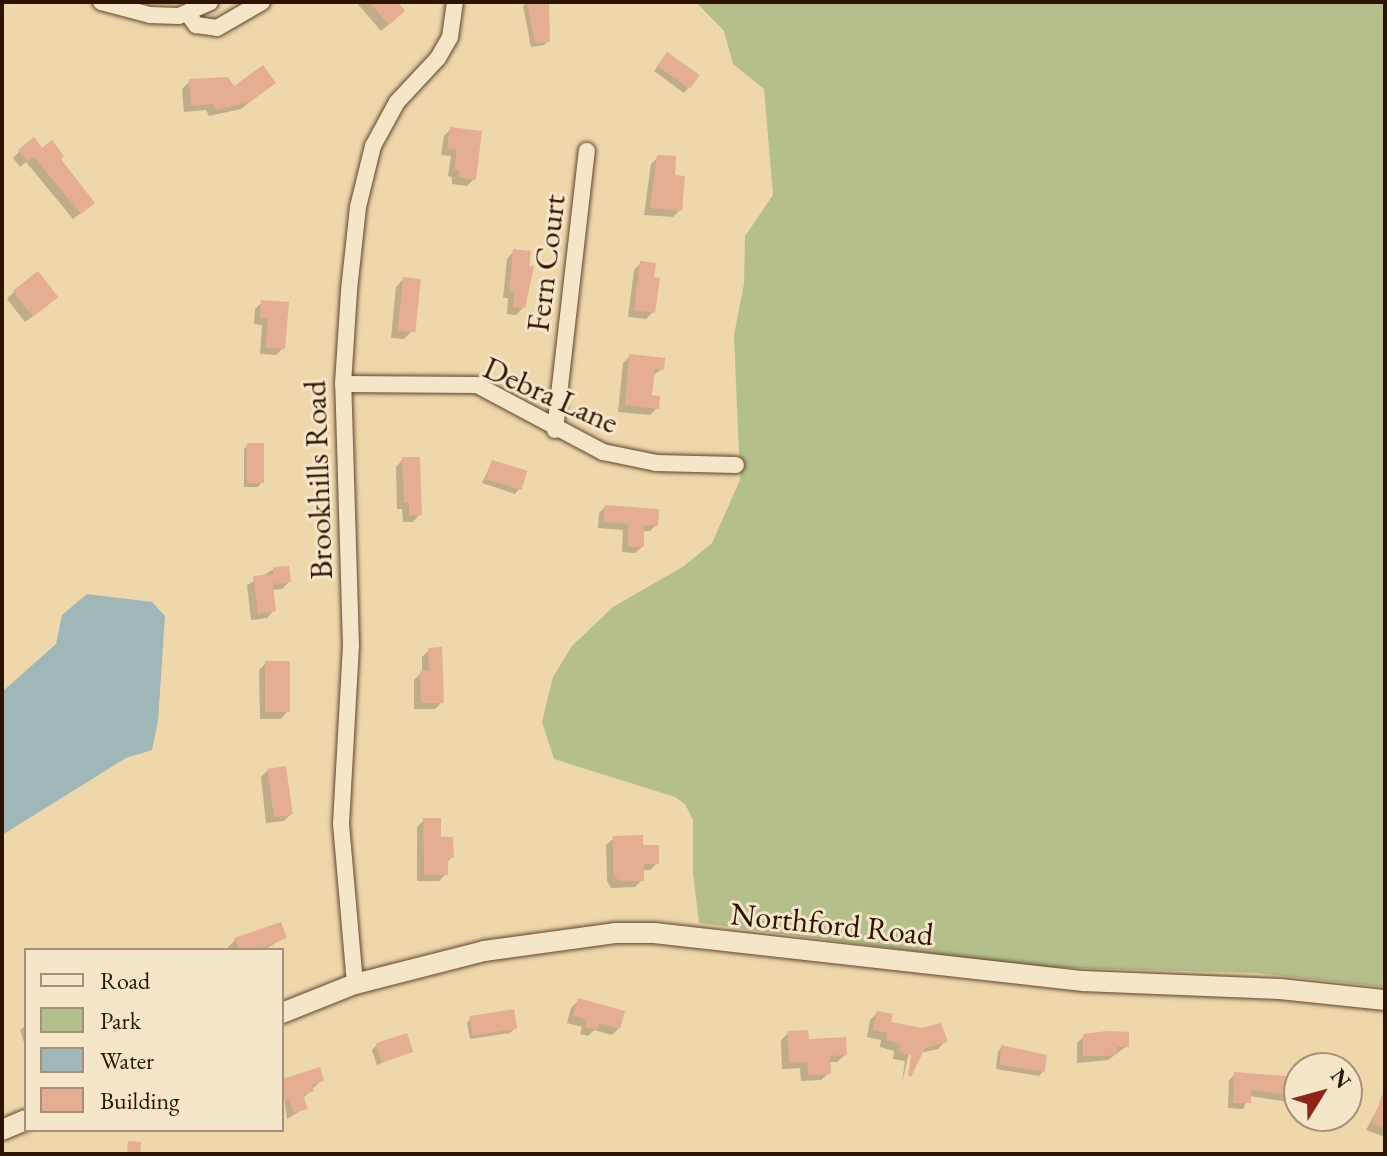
<!DOCTYPE html>
<html>
<head>
<meta charset="utf-8">
<style>
	body { margin:0 }
	#map { position:relative; width:1387px; height:1156px; overflow:hidden; background:#efd7ac; font-family:"EB Garamond",serif }
	div>[style] { position:absolute }
	.green>* { inset:0; background:#b5bf8c }
	.water>* { inset:0; background:#9fb7b6 }
	.shadow>* { inset:0; background:#0003 }
	.building>* { inset:0; background:#e5ad91; transform-origin:0 0 }
	.roads { filter:drop-shadow(0 0 2px #5e452c) drop-shadow(0 0 2px #5e452c) }
	.minor>* { height:16px; margin:-8px; padding:0 8px; transform-origin:8px; border-radius:8px; background:#f5e5c9 }
	.tertiary>* { height:20px; margin:-10px; padding:0 10px; transform-origin:10px; border-radius:10px; background:#f5e5c9 }
	span { translate:-50% -50%; white-space:nowrap; text-align:center; line-height:1.15; -webkit-text-stroke:6px #f5e5c9; paint-order:stroke }
	.street-label { font-size:32px; color:#2d1402 }
	.frame { position:absolute; inset:0; border:4px solid #2d1402; pointer-events:none }
	.legend { position:absolute; left:24px; top:948px; width:260px; height:184px; box-sizing:border-box; background:#f5e5c9; border:2px solid #a59179; margin:0; padding:10px 14px; list-style:none; font-size:24px; color:#2d1402 }
	.legend li { display:flex; align-items:center; gap:16px; height:40px }
	.legend b { width:40px; border:2px solid #a59179 }
	.north { position:absolute; left:1283px; top:1052px; width:80px; height:80px; box-sizing:border-box; background:#f5e5c9; border:2px solid #a59179; border-radius:50%; rotate:53deg; font-size:22px; font-weight:700; line-height:32px; text-align:center; color:#2d1402 }
	.north::after { content:''; display:block; margin:auto; width:28px; height:36px; background:#8f2418; clip-path:polygon(50% 0,100% 100%,50% 72%,0 100%) }
</style>
</head>
<body>
<div id="map">
	<div class="green">
		<i style="clip-path:polygon(696px 2px,1385px 2px,1385px 987px,1257px 973px,1037px 967px,699px 923px,693px 873px,693px 820px,685px 804px,675px 797px,554px 759px,542px 722px,553px 677px,572px 646px,613px 607px,684px 566px,712px 543px,740px 480px,734px 335px,744px 284px,745px 236px,773px 195px,764px 89px,733px 64px,724px 31px)"></i>
	</div>
	<div class="water">
		<i style="clip-path:polygon(87px 594px,152px 602px,165px 616px,158px 721px,152px 750px,126px 758px,2px 835px,2px 692px,56px 644px,62px 615px)"></i>
	</div>
	<div class="shadow">
		<i style="clip-path:polygon(356px 2px,395px 2px,396px 18px,381px 31px)"></i>
		<i style="clip-path:polygon(527px 2px,547px 2px,548px 41px,544px 45px,531px 47px,523px 6px)"></i>
		<i style="clip-path:polygon(663px 59px,688px 88px,684px 93px,654px 71px)"></i>
		<i style="clip-path:polygon(190px 81px,233px 89px,273px 83px,241px 109px,209px 116px,206px 110px,184px 112px,182px 89px)"></i>
		<i style="clip-path:polygon(451px 129px,474px 179px,467px 186px,452px 184px,452px 177px,448px 176px,451px 156px,441px 155px,444px 136px)"></i>
		<i style="clip-path:polygon(20px 151px,42px 151px,58px 159px,85px 210px,73px 219px,26px 162px,20px 167px,13px 158px)"></i>
		<i style="clip-path:polygon(658px 157px,672px 177px,680px 210px,673px 217px,644px 215px,651px 164px)"></i>
		<i style="clip-path:polygon(514px 251px,524px 307px,516px 315px,507px 314px,508px 298px,503px 298px,507px 259px)"></i>
		<i style="clip-path:polygon(641px 263px,652px 279px,653px 312px,646px 319px,628px 317px,634px 270px)"></i>
		<i style="clip-path:polygon(403px 279px,411px 332px,404px 339px,391px 338px,396px 287px)"></i>
		<i style="clip-path:polygon(14px 292px,49px 304px,25px 322px,7px 299px)"></i>
		<i style="clip-path:polygon(262px 302px,283px 348px,276px 355px,260px 354px,262px 325px,254px 324px,255px 309px)"></i>
		<i style="clip-path:polygon(630px 356px,662px 369px,652px 376px,649px 397px,657px 408px,650px 415px,618px 412px,623px 363px)"></i>
		<i style="clip-path:polygon(248px 445px,262px 482px,258px 487px,244px 487px,244px 449px)"></i>
		<i style="clip-path:polygon(403px 459px,420px 514px,413px 522px,403px 522px,402px 509px,397px 509px,396px 467px)"></i>
		<i style="clip-path:polygon(492px 462px,519px 489px,515px 494px,482px 483px)"></i>
		<i style="clip-path:polygon(605px 507px,656px 525px,650px 531px,642px 531px,642px 547px,635px 553px,622px 552px,623px 530px,598px 528px,599px 513px)"></i>
		<i style="clip-path:polygon(274px 569px,289px 582px,282px 589px,272px 590px,274px 610px,267px 618px,251px 620px,247px 585px)"></i>
		<i style="clip-path:polygon(429px 650px,442px 702px,435px 709px,414px 709px,414px 680px,422px 672px,422px 657px)"></i>
		<i style="clip-path:polygon(266px 663px,288px 711px,281px 719px,260px 719px,259px 670px)"></i>
		<i style="clip-path:polygon(268px 770px,291px 814px,284px 821px,266px 823px,261px 777px)"></i>
		<i style="clip-path:polygon(424px 820px,452px 857px,446px 863px,446px 874px,439px 881px,417px 881px,417px 827px)"></i>
		<i style="clip-path:polygon(614px 838px,641px 847px,657px 863px,650px 870px,642px 870px,642px 880px,635px 887px,611px 888px,607px 881px,606px 845px)"></i>
		<i style="clip-path:polygon(285px 937px,264px 950px,230px 950px,228px 947px,235px 940px)"></i>
		<i style="clip-path:polygon(578px 1001px,619px 1028px,612px 1035px,594px 1030px,588px 1036px,580px 1034px,582px 1027px,567px 1023px,571px 1008px)"></i>
		<i style="clip-path:polygon(877px 1013px,889px 1024px,945px 1041px,938px 1049px,920px 1053px,911px 1044px,902px 1083px,905px 1061px,893px 1059px,894px 1051px,880px 1047px,881px 1040px,867px 1037px,870px 1020px)"></i>
		<i style="clip-path:polygon(471px 1018px,515px 1028px,510px 1033px,470px 1039px,467px 1023px)"></i>
		<i style="clip-path:polygon(25px 1026px,26px 1026px,26px 1049px,20px 1030px)"></i>
		<i style="clip-path:polygon(788px 1033px,845px 1055px,837px 1062px,828px 1062px,829px 1073px,821px 1080px,801px 1081px,800px 1068px,782px 1069px,781px 1040px)"></i>
		<i style="clip-path:polygon(1084px 1036px,1127px 1046px,1108px 1060px,1077px 1063px,1077px 1043px)"></i>
		<i style="clip-path:polygon(377px 1045px,411px 1051px,377px 1065px,372px 1050px)"></i>
		<i style="clip-path:polygon(1002px 1047px,1043px 1071px,1039px 1076px,996px 1069px,998px 1051px)"></i>
		<i style="clip-path:polygon(1293px 1073px,1299px 1074px,1299px 1099px,1296px 1103px,1249px 1096px,1243px 1109px,1228px 1108px,1229px 1080px,1235px 1074px,1289px 1078px)"></i>
		<i style="clip-path:polygon(322px 1080px,302px 1099px,305px 1108px,287px 1119px,282px 1081px)"></i>
		<i style="clip-path:polygon(1379px 1106px,1385px 1108px,1385px 1137px,1366px 1130px)"></i>
	</div>
	<div class="building">
		<i style="clip-path:polygon(369px 2px,398px 2px,405px 11px,389px 25px)"></i>
		<i style="clip-path:polygon(527px 2px,549px 2px,550px 42px,535px 43px)"></i>
		<i style="left:667px;top:52px;width:40px;height:17px;rotate:35deg"></i>
		<i style="clip-path:polygon(263px 65px,276px 83px,250px 102px,216px 110px,213px 104px,191px 106px,189px 79px,228px 77px,234px 86px)"></i>
		<i style="clip-path:polygon(450px 127px,482px 131px,476px 180px,458px 177px,459px 170px,454px 169px,457px 150px,447px 148px)"></i>
		<i style="clip-path:polygon(34px 137px,42px 148px,52px 140px,64px 156px,61px 159px,95px 203px,81px 214px,34px 157px,28px 162px,18px 150px)"></i>
		<i style="clip-path:polygon(657px 155px,676px 156px,675px 175px,685px 176px,682px 211px,650px 208px)"></i>
		<i style="clip-path:polygon(513px 249px,531px 251px,529px 266px,534px 266px,525px 308px,513px 307px,514px 292px,509px 291px)"></i>
		<i style="clip-path:polygon(640px 261px,656px 263px,654px 277px,660px 278px,655px 313px,634px 310px)"></i>
		<i style="left:38px;top:271px;width:33px;height:32px;rotate:52deg"></i>
		<i style="left:403px;top:277px;width:18px;height:54px;rotate:6deg"></i>
		<i style="clip-path:polygon(261px 300px,289px 302px,285px 349px,266px 348px,268px 318px,260px 318px)"></i>
		<i style="clip-path:polygon(629px 354px,665px 358px,664px 370px,655px 369px,652px 395px,660px 396px,659px 409px,625px 405px)"></i>
		<i style="left:247px;top:443px;width:17px;height:40px"></i>
		<i style="clip-path:polygon(402px 457px,420px 457px,422px 515px,409px 516px,409px 503px,404px 503px)"></i>
		<i style="left:492px;top:460px;width:37px;height:20px;rotate:17deg"></i>
		<i style="clip-path:polygon(605px 505px,659px 509px,658px 526px,644px 525px,644px 547px,628px 547px,628px 524px,603px 522px)"></i>
		<i style="clip-path:polygon(289px 566px,291px 582px,273px 584px,276px 611px,258px 614px,253px 576px,273px 574px,273px 567px)"></i>
		<i style="clip-path:polygon(442px 647px,444px 703px,421px 703px,420px 671px,429px 671px,428px 648px)"></i>
		<i style="left:265px;top:661px;width:25px;height:51px"></i>
		<i style="left:286px;top:766px;width:49px;height:19px;rotate:82deg"></i>
		<i style="clip-path:polygon(423px 818px,441px 818px,441px 837px,453px 837px,454px 858px,448px 858px,448px 875px,424px 875px)"></i>
		<i style="clip-path:polygon(643px 835px,643px 845px,659px 845px,659px 864px,644px 864px,644px 881px,619px 881px,613px 874px,613px 836px)"></i>
		<i style="clip-path:polygon(281px 922px,287px 938px,257px 950px,239px 950px,234px 938px)"></i>
		<i style="clip-path:polygon(578px 998px,625px 1011px,620px 1029px,599px 1023px,597px 1030px,586px 1027px,587px 1020px,573px 1016px)"></i>
		<i style="left:514px;top:1009px;width:20px;height:45px;rotate:81deg"></i>
		<i style="clip-path:polygon(877px 1011px,893px 1014px,891px 1022px,922px 1028px,941px 1023px,948px 1042px,925px 1048px,911px 1077px,908px 1076px,911px 1055px,899px 1052px,900px 1044px,886px 1040px,887px 1033px,873px 1030px)"></i>
		<i style="clip-path:polygon(808px 1030px,809px 1039px,846px 1037px,847px 1055px,830px 1056px,831px 1074px,808px 1075px,807px 1062px,789px 1063px,787px 1031px)"></i>
		<i style="clip-path:polygon(1107px 1031px,1129px 1032px,1129px 1047px,1117px 1047px,1117px 1054px,1107px 1056px,1083px 1056px,1083px 1034px)"></i>
		<i style="left:407px;top:1033px;width:20px;height:33px;rotate:72deg"></i>
		<i style="clip-path:polygon(1001px 1045px,1047px 1055px,1045px 1072px,1000px 1065px)"></i>
		<i style="clip-path:polygon(320px 1067px,324px 1081px,312px 1085px,314px 1091px,303px 1095px,308px 1109px,294px 1113px,289px 1099px,282px 1102px,282px 1079px)"></i>
		<i style="clip-path:polygon(1234px 1072px,1299px 1077px,1299px 1097px,1251px 1090px,1251px 1103px,1233px 1103px)"></i>
		<i style="clip-path:polygon(1384px 1090px,1385px 1090px,1385px 1128px,1372px 1123px)"></i>
		<i style="left:128px;top:1141px;width:13px;height:13px;rotate:4deg"></i>
	</div>
	<div class="roads">
		<div class="minor">
			<i style="left:101px;top:2px;width:51px;rotate:14.9deg"></i>
			<i style="left:150px;top:15px;width:29px;rotate:2deg"></i>
			<i style="left:179px;top:16px;width:34px;rotate:-24deg"></i>
			<i style="left:188px;top:14px;width:14px;rotate:54deg"></i>
			<i style="left:196px;top:25px;width:21px;rotate:8deg"></i>
			<i style="left:217px;top:28px;width:52px;rotate:-30deg"></i>
			<i style="left:343px;top:384px;width:134px;rotate:0.4deg"></i>
			<i style="left:477px;top:385px;width:143px;rotate:28deg"></i>
			<i style="left:603px;top:452px;width:54px;rotate:11.7deg"></i>
			<i style="left:656px;top:463px;width:80px;rotate:1.4deg"></i>
			<i style="left:555px;top:430px;width:281px;rotate:-83.5deg"></i>
			<i style="left:355px;top:984px;width:161px;rotate:-95deg"></i>
			<i style="left:341px;top:824px;width:178px;rotate:-86.8deg"></i>
			<i style="left:351px;top:646px;width:262px;rotate:-91.7deg"></i>
			<i style="left:343px;top:384px;width:94px;rotate:-86.3deg"></i>
			<i style="left:349px;top:290px;width:83px;rotate:-83.8deg"></i>
			<i style="left:358px;top:207px;width:63px;rotate:-76.2deg"></i>
			<i style="left:373px;top:146px;width:50px;rotate:-61.4deg"></i>
			<i style="left:397px;top:102px;width:60px;rotate:-47deg"></i>
			<i style="left:438px;top:58px;width:24px;rotate:-60deg"></i>
			<i style="left:450px;top:37px;width:35px;rotate:-82deg"></i>
		</div>
		<div class="tertiary">
			<i style="left:282px;top:1013px;width:79px;rotate:-21.7deg"></i>
			<i style="left:355px;top:984px;width:133px;rotate:-14.3deg"></i>
			<i style="left:484px;top:951px;width:132px;rotate:-7.8deg"></i>
			<i style="left:615px;top:933px;width:39px"></i>
			<i style="left:654px;top:933px;width:432px;rotate:6.4deg"></i>
			<i style="left:1083px;top:981px;width:197px;rotate:2.3deg"></i>
			<i style="left:1280px;top:989px;width:106px;rotate:6deg"></i>
			<i style="left:2px;top:1130px;width:26px;rotate:-23deg"></i>
		</div>
	</div>
	<div class="street-label">
		<span style="left:546px;top:263px;rotate:-83deg">Fern Court</span>
		<span style="left:551px;top:395px;rotate:24deg">Debra Lane</span>
		<span style="left:318px;top:480px;rotate:-92deg">Brookhills Road</span>
		<span style="left:832px;top:924px;rotate:6deg">Northford Road</span>
	</div>
	<div class="frame"></div>
	<ul class="legend">
	<li><b style="height:10px;background:#f5e5c9"></b>Road</li>
	<li><b style="height:22px;background:#b5bf8c"></b>Park</li>
	<li><b style="height:22px;background:#9fb7b6"></b>Water</li>
	<li><b style="height:22px;background:#e5ad91"></b>Building</li>
	</ul>
	<div class="north">N</div>
</div>
</body>
</html>
